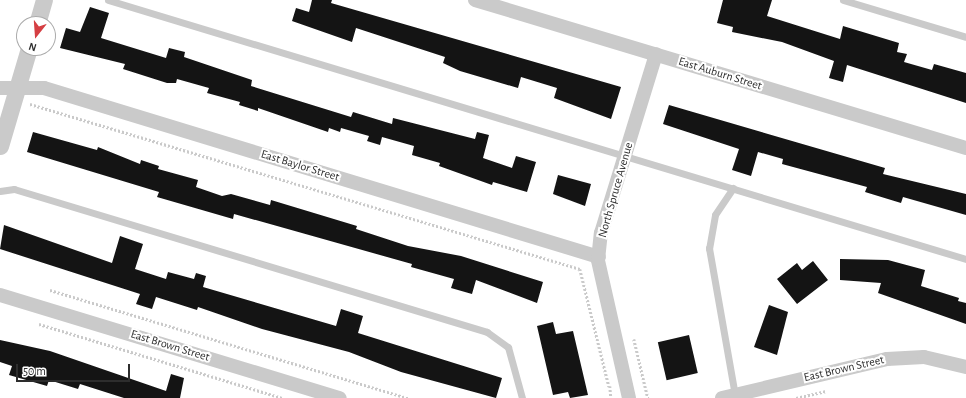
<!DOCTYPE html>
<html>
<head>
<meta charset="utf-8">
<style>
	body { margin:0 }
	#map { position:relative; width:966px; height:398px; overflow:hidden; background:#fff; font-family:"Alegreya Sans",sans-serif }
	div>[style] { position:absolute }
	.building>* { inset:0; background:#141414; transform-origin:0 0 }
	.path>* { height:2.5px; margin-top:-1.25px; transform-origin:0; background:repeating-linear-gradient(90deg,#cacaca 0 2px,transparent 0 4px) }
	.service>* { height:7px; margin:-3.5px; padding:0 3.5px; transform-origin:3.5px; border-radius:3.5px; background:#cacaca }
	.minor>* { height:14px; margin:-7px; padding:0 7px; transform-origin:7px; border-radius:7px; background:#cacaca }
	.tertiary>* { height:17px; margin:-8.5px; padding:0 8.5px; transform-origin:8.5px; border-radius:8.5px; background:#cacaca }
	span { translate:-50% -50%; white-space:nowrap; text-align:center; line-height:1.15; -webkit-text-stroke:4px #fff; paint-order:stroke }
	.street-label { font-size:12px; color:#2d2d2d }
	.north { position:absolute; left:16px; top:16px; width:40px; height:40px; box-sizing:border-box; background:#fff; border:1px solid #ababab; border-radius:50%; rotate:197deg; font-size:11px; font-weight:700; line-height:16px; text-align:center; color:#2d2d2d }
	.north::after { content:''; display:block; margin:auto; width:14px; height:18px; background:#d53f43; clip-path:polygon(50% 0,100% 100%,50% 72%,0 100%) }
	.scale { position:absolute; left:16px; top:364px; width:114px; height:18px; box-sizing:border-box; border:2px solid #2d2d2d; border-top:0; padding-left:5px; font-size:12px; line-height:14px; white-space:nowrap; color:#2d2d2d; -webkit-text-stroke:3px #fff; paint-order:stroke }
</style>
</head>
<body>
<div id="map">
	<div class="building">
		<i style="clip-path:polygon(312px 0,332px 0,331px 3px,621px 87px,611px 119px,554px 98px,557px 88px,521px 77px,518px 88px,460px 71px,443px 63px,445px 57px,356px 28px,352px 42px,292px 21px,296px 8px,309px 12px)"></i>
		<i style="clip-path:polygon(723px 0,772px 0,767px 16px,840px 39px,843px 26px,899px 43px,897px 52px,907px 54px,904px 62px,932px 70px,934px 64px,966px 73px,966px 103px,847px 65px,843px 82px,829px 78px,834px 61px,782px 42px,732px 32px,733px 27px,717px 23px)"></i>
		<i style="clip-path:polygon(90px 7px,109px 13px,101px 38px,166px 58px,169px 48px,185px 52px,184px 57px,252px 80px,251px 86px,351px 117px,353px 112px,392px 124px,393px 118px,475px 139px,477px 132px,489px 135px,483px 158px,512px 168px,516px 156px,536px 162px,527px 192px,493px 182px,492px 185px,439px 166px,440px 163px,412px 155px,414px 146px,382px 137px,380px 145px,367px 141px,369px 136px,341px 128px,340px 132px,329px 128px,328px 132px,258px 108px,258px 111px,239px 105px,240px 102px,207px 93px,209px 88px,177px 79px,176px 83px,167px 83px,123px 69px,125px 64px,60px 48px,66px 28px,80px 32px)"></i>
		<i style="clip-path:polygon(669px 105px,885px 168px,883px 174px,966px 194px,966px 215px,903px 197px,901px 203px,865px 192px,867px 187px,782px 164px,783px 159px,758px 152px,751px 176px,732px 170px,739px 149px,663px 124px)"></i>
		<i style="clip-path:polygon(33px 132px,97px 150px,98px 147px,140px 164px,141px 160px,159px 166px,158px 169px,198px 180px,196px 187px,222px 196px,231px 194px,270px 205px,271px 200px,357px 226px,356px 229px,408px 246px,461px 256px,543px 282px,537px 303px,476px 280px,472px 294px,451px 288px,454px 279px,411px 267px,412px 264px,234px 214px,233px 219px,157px 197px,159px 192px,27px 152px)"></i>
		<i style="clip-path:polygon(558px 175px,591px 184px,585px 206px,553px 194px)"></i>
		<i style="clip-path:polygon(4px 225px,112px 263px,120px 236px,143px 244px,135px 269px,166px 279px,168px 272px,194px 279px,196px 273px,206px 276px,203px 287px,336px 326px,341px 309px,363px 316px,358px 333px,502px 378px,496px 398px,401px 372px,349px 352px,262px 329px,198px 307px,197px 310px,156px 297px,152px 309px,136px 304px,140px 294px,0 249px)"></i>
		<i style="clip-path:polygon(840px 259px,888px 260px,925px 270px,921px 286px,959px 298px,958px 301px,966px 303px,966px 324px,878px 293px,881px 283px,840px 280px)"></i>
		<i style="clip-path:polygon(813px 261px,828px 280px,797px 304px,777px 279px,797px 263px,802px 270px)"></i>
		<i style="clip-path:polygon(769px 305px,788px 312px,777px 355px,754px 347px)"></i>
		<i style="clip-path:polygon(553px 322px,556px 334px,573px 331px,588px 395px,570px 398px,568px 392px,553px 395px,537px 326px)"></i>
		<i style="left:689px;top:335px;width:39px;height:32px;rotate:77deg"></i>
		<i style="clip-path:polygon(0 340px,50px 351px,166px 391px,171px 374px,184px 378px,180px 398px,124px 398px,80px 384px,78px 389px,49px 380px,47px 386px,9px 375px,12px 366px,0 362px)"></i>
	</div>
	<div class="path">
		<i style="left:30px;top:104px;width:574px;rotate:16.7deg"></i>
		<i style="left:580px;top:269px;width:121px;rotate:76.1deg"></i>
		<i style="left:50px;top:290px;width:374px;rotate:16.8deg"></i>
		<i style="left:39px;top:324px;width:255px;rotate:16.9deg"></i>
		<i style="left:634px;top:339px;width:61px;rotate:76.7deg"></i>
		<i style="left:610px;top:386px;width:12px;rotate:85deg"></i>
		<i style="left:796px;top:398px;width:31px;rotate:-13deg"></i>
	</div>
	<div class="service">
		<i style="left:108px;top:0;width:896px;rotate:16.8deg"></i>
		<i style="left:843px;top:0;width:128px;rotate:16.7deg"></i>
		<i style="left:733px;top:188px;width:32px;rotate:124deg"></i>
		<i style="left:715px;top:215px;width:34px;rotate:100deg"></i>
		<i style="left:709px;top:248px;width:149px;rotate:80deg"></i>
		<i style="left:0;top:191px;width:14px;rotate:-8deg"></i>
		<i style="left:14px;top:189px;width:494px;rotate:16.8deg"></i>
		<i style="left:487px;top:332px;width:26px;rotate:36deg"></i>
		<i style="left:508px;top:347px;width:53px;rotate:74.6deg"></i>
	</div>
	<div class="minor">
		<i style="left:475px;top:0;width:513px;rotate:16.77deg"></i>
		<i style="left:0;top:88px;width:44px"></i>
		<i style="left:44px;top:88px;width:580px;rotate:16.94deg"></i>
		<i style="left:0;top:295px;width:355px;rotate:16.9deg"></i>
		<i style="left:629px;top:398px;width:141px;rotate:-102.7deg"></i>
		<i style="left:598px;top:260px;width:27px;rotate:-84deg"></i>
		<i style="left:601px;top:233px;width:187px;rotate:-72.9deg"></i>
		<i style="left:722px;top:398px;width:170px;rotate:-13.3deg"></i>
		<i style="left:887px;top:359px;width:37px;rotate:-3deg"></i>
		<i style="left:924px;top:357px;width:43px;rotate:13.4deg"></i>
	</div>
	<div class="tertiary">
		<i style="left:37px;top:24px;width:25px;rotate:-74deg"></i>
		<i style="left:0;top:146px;width:102px;rotate:-73.5deg"></i>
	</div>
	<div class="street-label">
		<span style="left:720px;top:74px;rotate:17deg">East Auburn Street</span>
		<span style="left:300px;top:166px;rotate:17deg">East Baylor Street</span>
		<span style="left:616px;top:190px;rotate:-74deg">North Spruce Avenue</span>
		<span style="left:170px;top:346px;rotate:17deg">East Brown Street</span>
		<span style="left:844px;top:369px;rotate:-13deg">East Brown Street</span>
	</div>
	<div class="north">N</div>
	<div class="scale">50 m</div>
</div>
</body>
</html>
